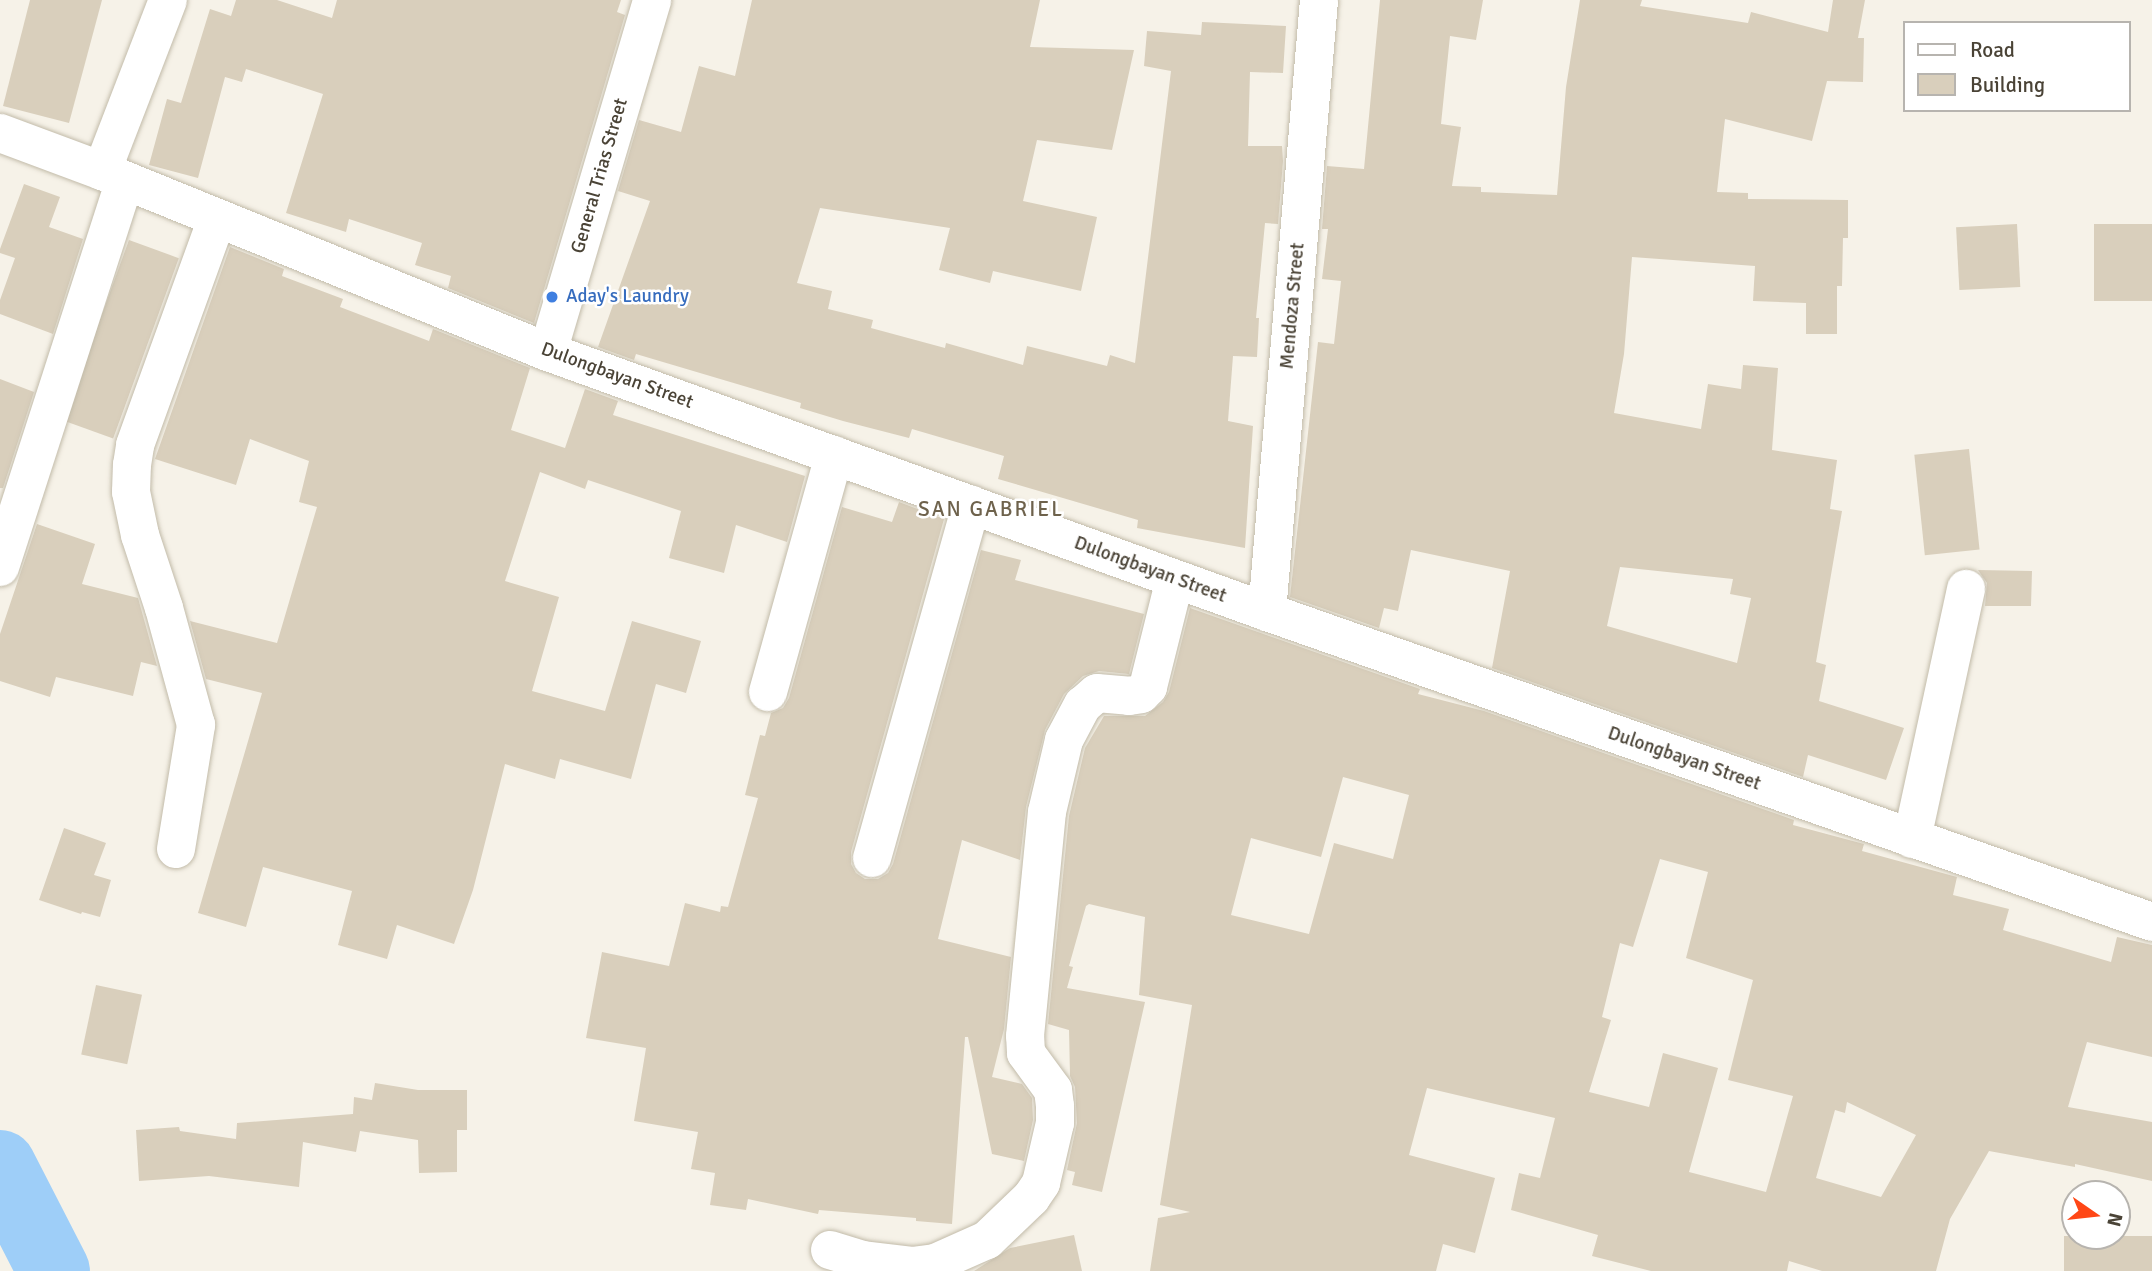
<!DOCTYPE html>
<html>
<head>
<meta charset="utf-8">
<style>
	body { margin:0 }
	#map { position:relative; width:2152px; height:1271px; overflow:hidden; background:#f6f2e8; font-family:Signika,sans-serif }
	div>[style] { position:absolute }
	.river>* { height:72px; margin:-36px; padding:0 36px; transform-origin:36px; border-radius:36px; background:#9ecef8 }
	.building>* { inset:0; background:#d9cfbc; transform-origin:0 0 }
	.roads { filter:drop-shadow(0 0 2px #c2bba9) drop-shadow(0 0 2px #c2bba9) }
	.minor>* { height:38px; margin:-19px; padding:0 19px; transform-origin:19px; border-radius:19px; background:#fff }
	.tertiary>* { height:38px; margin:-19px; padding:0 19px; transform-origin:19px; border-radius:19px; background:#fff }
	.dots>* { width:19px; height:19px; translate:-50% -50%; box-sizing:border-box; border:4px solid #fff; border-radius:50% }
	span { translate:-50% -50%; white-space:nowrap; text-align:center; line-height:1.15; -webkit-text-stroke:5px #fff; paint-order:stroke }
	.street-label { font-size:19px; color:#4a4336 }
	.shop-label { font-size:19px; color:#366cbe }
	.left { translate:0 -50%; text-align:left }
	.neighbourhood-label { font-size:21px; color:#6e624c; letter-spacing:2px }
	.legend { position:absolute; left:1903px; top:21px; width:228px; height:91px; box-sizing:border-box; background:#fff; border:2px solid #b7b4af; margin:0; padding:9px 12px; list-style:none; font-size:21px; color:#4a4336 }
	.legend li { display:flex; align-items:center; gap:14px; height:35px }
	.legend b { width:35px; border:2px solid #b7b4af }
	.north { position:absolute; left:2061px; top:1180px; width:70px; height:70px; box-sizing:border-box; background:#fff; border:2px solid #b7b4af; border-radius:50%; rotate:104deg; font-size:19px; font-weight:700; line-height:28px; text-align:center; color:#4a4336 }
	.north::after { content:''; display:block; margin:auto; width:24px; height:32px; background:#ff4716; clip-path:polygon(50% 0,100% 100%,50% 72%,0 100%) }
</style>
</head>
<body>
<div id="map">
	<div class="river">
		<i style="left:0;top:1166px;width:118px;rotate:62.8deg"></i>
	</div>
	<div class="building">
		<i style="clip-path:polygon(30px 0,102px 0,69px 123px,3px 106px)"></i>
		<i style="clip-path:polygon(236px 0,277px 0,332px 18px,337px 0,621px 0,617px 12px,625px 15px,534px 323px,448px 288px,451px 276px,415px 265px,422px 243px,349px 219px,346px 232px,286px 213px,323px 94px,246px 69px,242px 82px,225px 77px,198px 178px,149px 165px,167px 99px,181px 103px,210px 9px,231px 16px)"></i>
		<i style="clip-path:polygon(752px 0,1040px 0,1030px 47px,1134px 50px,1112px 150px,1037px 140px,1023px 201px,1097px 217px,1081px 291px,993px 271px,990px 283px,939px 270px,950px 228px,820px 208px,797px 283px,832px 291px,828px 309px,873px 320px,871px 328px,945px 348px,946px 343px,1023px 365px,1027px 346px,1107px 366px,1110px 355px,1135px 363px,1171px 71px,1144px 66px,1147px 31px,1201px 35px,1202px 22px,1286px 26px,1283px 73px,1250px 72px,1248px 146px,1282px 146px,1283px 161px,1278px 224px,1265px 223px,1256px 318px,1259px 318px,1257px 357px,1233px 356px,1228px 421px,1253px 426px,1245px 548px,1137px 528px,1138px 520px,998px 479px,1004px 456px,912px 429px,909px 438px,843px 421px,800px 408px,801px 403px,636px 354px,634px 360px,598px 347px,650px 201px,618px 191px,639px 120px,681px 132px,699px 66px,735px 76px)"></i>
		<i style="clip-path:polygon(evenodd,1380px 0,1483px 0,1476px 40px,1450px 36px,1441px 124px,1461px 127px,1452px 186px,1481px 187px,1481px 192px,1557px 195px,1566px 87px,1580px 0,1642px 0,1640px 6px,1748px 23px,1751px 12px,1828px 32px,1833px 0,1865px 0,1858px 38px,1864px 38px,1863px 82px,1827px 81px,1812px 141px,1725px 119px,1717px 192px,1748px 193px,1748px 199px,1848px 200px,1848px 238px,1843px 238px,1842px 286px,1837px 286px,1837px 334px,1806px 334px,1806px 303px,1753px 301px,1755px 266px,1632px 257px,1624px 354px,1614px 413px,1701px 429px,1708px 384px,1741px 389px,1743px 365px,1778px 368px,1772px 450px,1837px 460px,1830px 509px,1842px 511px,1816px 662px,1826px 665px,1819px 701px,1904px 728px,1886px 780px,1808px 755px,1803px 777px,1492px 668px,1510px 571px,1411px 550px,1398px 611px,1384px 608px,1379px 628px,1290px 597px,1318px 342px,1334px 344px,1341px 281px,1322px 279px,1328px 229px,1322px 229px,1327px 166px,1364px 169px,1380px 0,1620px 567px,1733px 579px,1730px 594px,1751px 598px,1737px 663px,1607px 626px,1620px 567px)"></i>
		<i style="clip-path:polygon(24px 184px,60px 197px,49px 227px,83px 239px,53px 334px,0 314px,0 300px,15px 258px,0 253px,0 249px)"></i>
		<i style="left:2017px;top:224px;width:63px;height:61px;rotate:87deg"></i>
		<i style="left:2152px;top:224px;width:77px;height:58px;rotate:90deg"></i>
		<i style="left:129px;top:240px;width:53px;height:192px;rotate:20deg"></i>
		<i style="clip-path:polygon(230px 247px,284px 269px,282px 276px,343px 299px,340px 307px,429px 341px,433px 329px,530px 368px,511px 430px,565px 448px,585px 389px,618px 401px,613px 415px,805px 476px,787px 542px,736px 525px,724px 573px,669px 558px,681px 511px,588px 480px,585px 489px,540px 472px,505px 581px,559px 597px,532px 691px,605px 711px,632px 621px,701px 641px,686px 693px,656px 684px,631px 779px,560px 759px,555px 779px,505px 764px,473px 890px,454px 944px,397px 925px,387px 959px,338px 945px,352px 891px,263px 867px,246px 927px,198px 913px,262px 693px,206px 679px,190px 621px,277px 643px,317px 507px,299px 502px,309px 461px,250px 439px,236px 485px,155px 459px)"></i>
		<i style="clip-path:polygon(0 379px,34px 392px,3px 488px,0 488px)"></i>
		<i style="left:1969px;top:449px;width:101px;height:55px;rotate:84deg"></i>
		<i style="clip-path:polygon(899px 502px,944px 519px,851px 852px,851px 864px,856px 873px,865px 879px,878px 879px,888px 873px,893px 864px,981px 550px,1021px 560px,1015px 580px,1144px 614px,1129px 674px,1099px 671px,1083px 676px,1064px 694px,1045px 730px,1026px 807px,1020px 860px,962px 840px,938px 939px,1011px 957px,1004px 1029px,992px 1077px,1022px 1084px,1032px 1098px,1033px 1120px,1024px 1161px,992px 1154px,968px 1037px,965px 1037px,952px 1224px,916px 1221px,916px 1218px,819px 1210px,818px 1214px,748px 1199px,746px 1210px,710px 1205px,715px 1173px,691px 1169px,698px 1132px,634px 1121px,646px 1048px,586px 1038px,602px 952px,669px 966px,685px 903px,720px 912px,721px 906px,728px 907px,758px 798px,745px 795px,760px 735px,765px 736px,771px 713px,783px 708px,789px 698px,842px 507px,892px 522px)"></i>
		<i style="clip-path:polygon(37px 524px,95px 544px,82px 584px,138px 598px,157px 666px,141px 662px,133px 696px,56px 677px,50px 697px,0 681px,0 634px)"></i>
		<i style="clip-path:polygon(1978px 570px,2032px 571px,2031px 606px,1985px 606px,1987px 583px)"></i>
		<i style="clip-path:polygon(evenodd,1190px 608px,1420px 689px,1418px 694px,1484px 711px,1794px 820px,1793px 825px,1864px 844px,1862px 851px,1957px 877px,1953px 895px,2009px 909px,2003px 930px,2111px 962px,2117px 937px,2152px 945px,2152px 1057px,2087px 1042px,2068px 1107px,2152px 1122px,2152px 1181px,2075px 1164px,2075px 1167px,1989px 1151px,1950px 1219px,1936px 1271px,1822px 1271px,1789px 1261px,1787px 1271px,1651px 1271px,1592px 1256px,1598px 1235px,1511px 1210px,1519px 1173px,1540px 1178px,1555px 1118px,1427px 1088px,1409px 1155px,1495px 1178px,1475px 1253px,1443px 1244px,1436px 1271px,1150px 1271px,1158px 1218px,1190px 1212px,1160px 1205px,1192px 1005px,1139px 995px,1145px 917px,1089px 904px,1086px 906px,1069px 966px,1073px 967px,1067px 988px,1145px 1002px,1102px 1192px,1072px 1185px,1075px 1172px,1067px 1170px,1077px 1123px,1075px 1087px,1070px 1076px,1069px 1030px,1048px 1024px,1069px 816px,1085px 748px,1104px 716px,1145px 716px,1163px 702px,1169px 692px,1190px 608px,1343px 777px,1409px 795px,1393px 859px,1334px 843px,1309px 934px,1231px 915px,1251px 838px,1321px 857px,1343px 777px,1190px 608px,1660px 859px,1708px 872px,1686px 958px,1753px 980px,1728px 1080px,1793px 1096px,1766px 1192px,1689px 1172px,1718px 1068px,1663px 1053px,1649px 1107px,1589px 1092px,1611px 1020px,1602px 1017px,1620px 943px,1633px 947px,1660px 859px,1190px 608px,1847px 1102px,1916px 1135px,1881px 1197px,1816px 1178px,1835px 1110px,1845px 1113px,1847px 1102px)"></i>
		<i style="clip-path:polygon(64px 828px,106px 843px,94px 875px,111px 880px,100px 917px,82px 912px,81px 914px,39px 900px)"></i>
		<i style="left:96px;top:985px;width:47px;height:71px;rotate:12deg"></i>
		<i style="clip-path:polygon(375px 1083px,418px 1090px,467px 1090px,467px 1130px,457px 1130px,457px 1172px,419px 1173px,418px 1140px,360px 1131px,356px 1152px,303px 1142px,299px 1187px,209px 1176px,139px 1181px,136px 1130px,179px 1127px,180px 1131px,236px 1139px,237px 1123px,353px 1114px,354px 1097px,372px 1100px)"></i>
		<i style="clip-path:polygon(1074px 1235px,1082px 1271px,974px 1271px,1010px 1248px)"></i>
		<i style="left:2064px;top:1236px;width:88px;height:35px"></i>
	</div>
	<div class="roads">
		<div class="minor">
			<i style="left:0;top:567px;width:406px;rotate:-72.1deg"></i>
			<i style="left:1267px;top:612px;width:614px;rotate:-85.14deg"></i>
			<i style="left:768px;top:692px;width:246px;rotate:-74.4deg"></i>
			<i style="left:1912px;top:839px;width:256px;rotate:-77.8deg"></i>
			<i style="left:176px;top:849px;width:126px;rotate:-80.8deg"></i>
			<i style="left:196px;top:725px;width:121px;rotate:-105.3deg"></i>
			<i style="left:164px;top:608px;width:77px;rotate:-108.2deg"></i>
			<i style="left:140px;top:535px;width:44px;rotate:-101.8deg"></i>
			<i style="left:131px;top:492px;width:27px;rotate:-88deg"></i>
			<i style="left:132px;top:465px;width:20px;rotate:-81deg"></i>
			<i style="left:135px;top:445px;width:241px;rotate:-70.1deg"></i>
			<i style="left:872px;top:858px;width:367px;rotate:-74.3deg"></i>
			<i style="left:830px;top:1250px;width:34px;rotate:17deg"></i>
			<i style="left:863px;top:1260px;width:49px;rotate:7deg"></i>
			<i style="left:912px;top:1266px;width:23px;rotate:-7deg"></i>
			<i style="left:935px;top:1263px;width:57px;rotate:-23.9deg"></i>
			<i style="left:987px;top:1240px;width:61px;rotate:-43.7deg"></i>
			<i style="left:1031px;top:1198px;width:18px;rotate:-56deg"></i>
			<i style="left:1041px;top:1183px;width:62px;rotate:-76.9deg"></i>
			<i style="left:1055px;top:1123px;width:17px;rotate:-90deg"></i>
			<i style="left:1055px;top:1106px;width:16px;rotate:-97deg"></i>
			<i style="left:1053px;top:1090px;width:46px;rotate:-126.1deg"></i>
			<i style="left:1026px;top:1053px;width:17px;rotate:-93deg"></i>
			<i style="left:1025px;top:1036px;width:225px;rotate:-84.4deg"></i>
			<i style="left:1047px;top:812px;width:74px;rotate:-76.7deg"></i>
			<i style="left:1064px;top:740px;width:40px;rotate:-62deg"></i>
			<i style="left:1083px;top:705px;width:18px;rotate:-41deg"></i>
			<i style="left:1097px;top:693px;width:32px;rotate:5deg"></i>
			<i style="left:1129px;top:696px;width:12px;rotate:-9deg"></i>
			<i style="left:1141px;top:694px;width:10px;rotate:-45deg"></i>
			<i style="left:1148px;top:687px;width:111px;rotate:-76deg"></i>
		</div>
		<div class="tertiary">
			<i style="left:0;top:133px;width:109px;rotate:20.4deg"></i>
			<i style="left:102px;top:171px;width:481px;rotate:22.1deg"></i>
			<i style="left:548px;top:352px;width:765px;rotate:19.88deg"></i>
			<i style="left:1267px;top:612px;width:938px;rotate:19.3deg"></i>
			<i style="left:102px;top:171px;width:183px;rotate:-68.9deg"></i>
			<i style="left:548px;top:352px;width:367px;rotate:-73.5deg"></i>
		</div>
	</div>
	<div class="dots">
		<i style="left:552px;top:297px;background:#3f7fe0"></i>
	</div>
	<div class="street-label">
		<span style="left:600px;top:176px;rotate:-74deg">General Trias Street</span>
		<span style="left:1293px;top:306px;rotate:-85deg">Mendoza Street</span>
		<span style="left:617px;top:376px;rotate:20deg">Dulongbayan Street</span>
		<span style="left:1150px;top:570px;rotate:20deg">Dulongbayan Street</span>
		<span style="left:1684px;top:759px;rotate:19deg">Dulongbayan Street</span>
	</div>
	<div class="shop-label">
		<span class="left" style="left:566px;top:297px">Aday's Laundry</span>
	</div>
	<div class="neighbourhood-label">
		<span style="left:991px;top:509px">SAN GABRIEL</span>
	</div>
	<ul class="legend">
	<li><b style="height:9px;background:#fff"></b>Road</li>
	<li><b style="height:19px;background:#d9cfbc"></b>Building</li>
	</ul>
	<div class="north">N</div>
</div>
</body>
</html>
